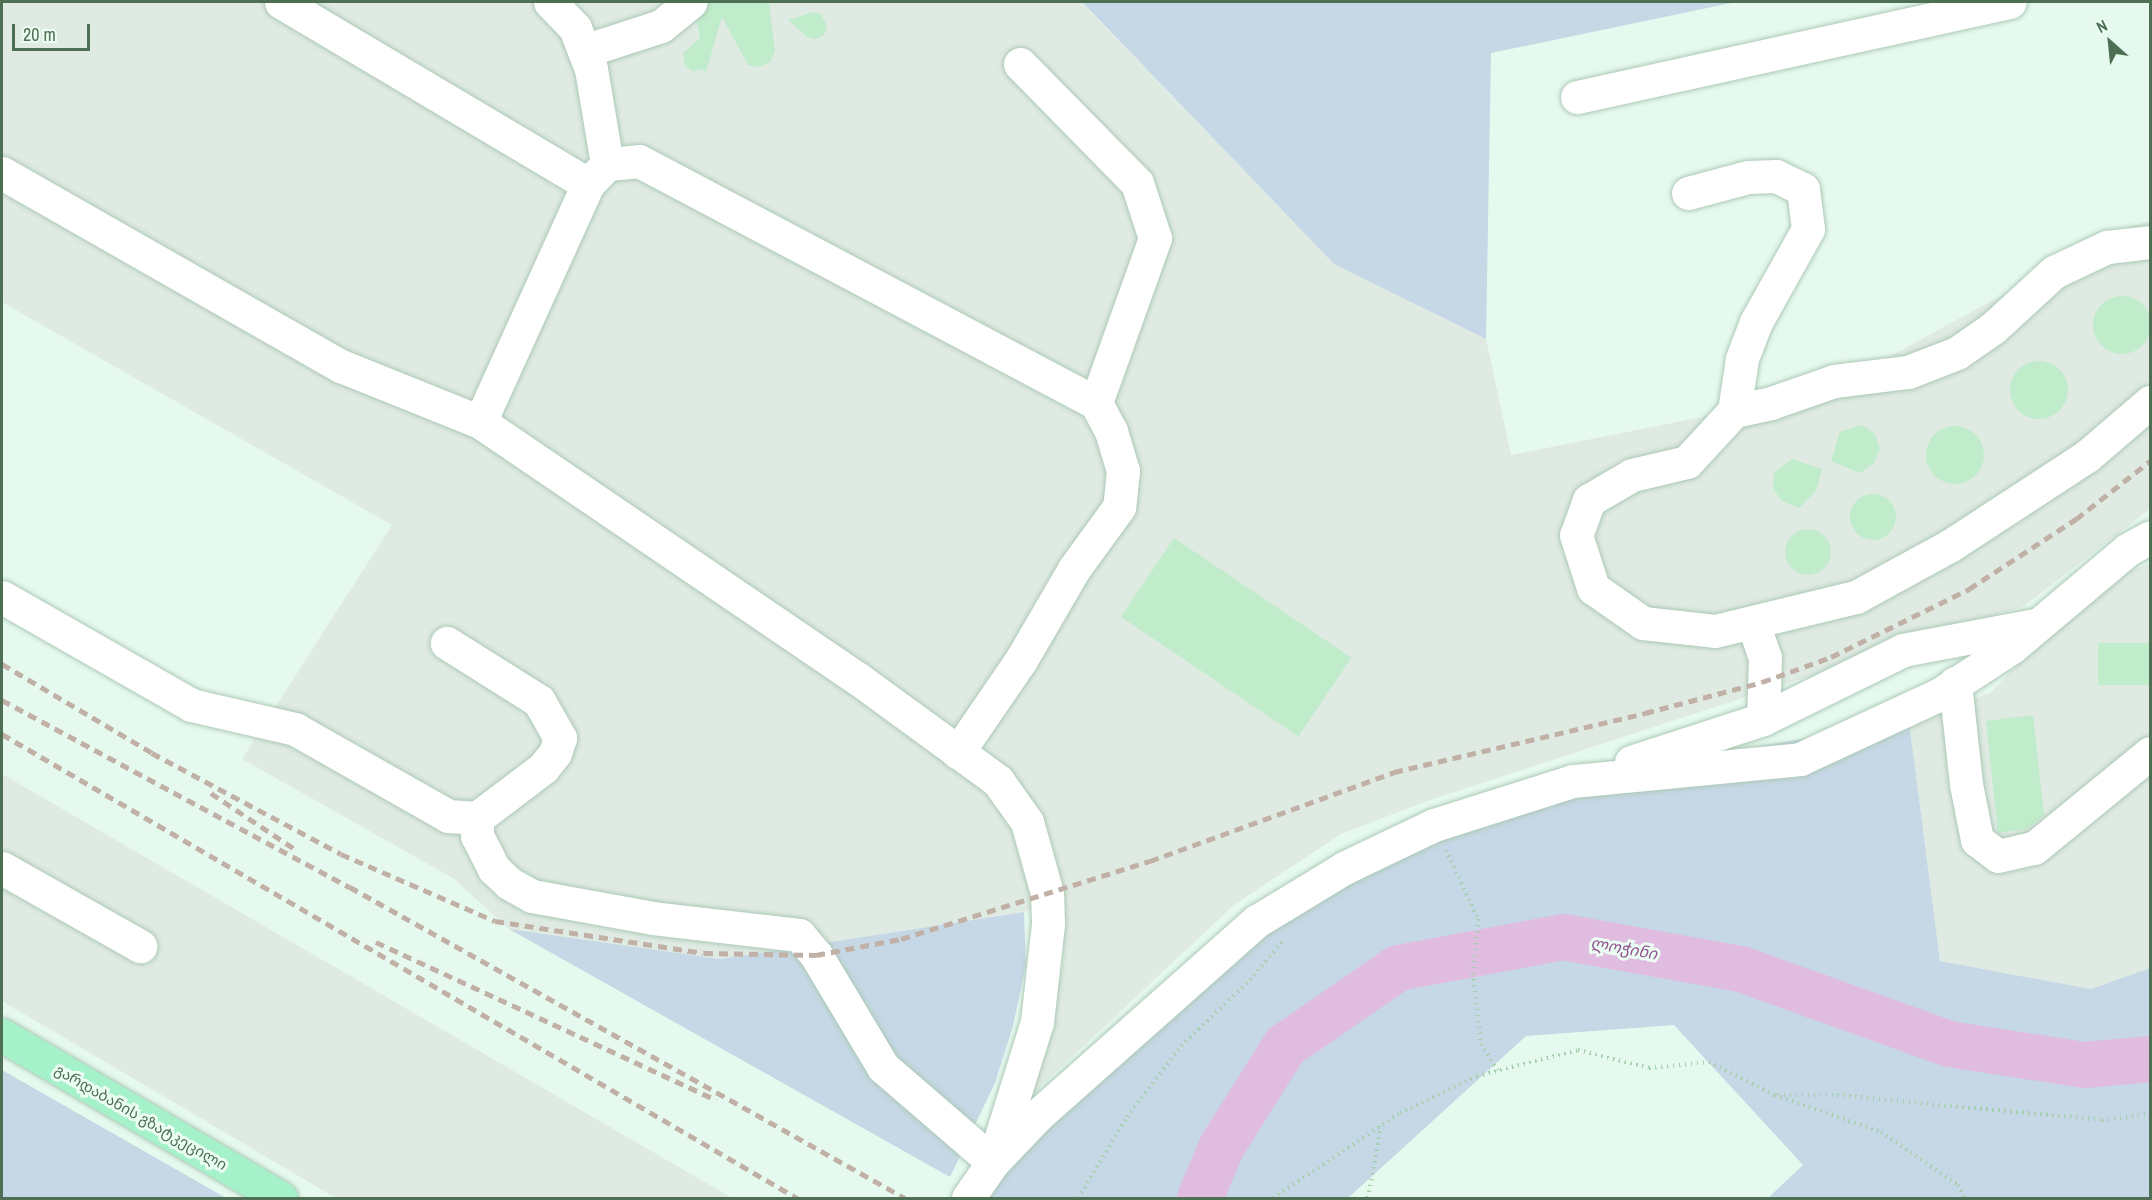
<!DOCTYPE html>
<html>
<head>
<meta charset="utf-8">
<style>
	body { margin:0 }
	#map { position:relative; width:2152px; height:1200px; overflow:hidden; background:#e6f9ef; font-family:"Archivo Narrow","Noto Sans Georgian",sans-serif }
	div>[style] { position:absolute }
	.industrial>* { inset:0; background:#dfeae3 }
	.green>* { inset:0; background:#c6d7e5 }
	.river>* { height:46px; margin:-23px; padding:0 23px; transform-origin:23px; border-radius:23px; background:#e0bce1 }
	.building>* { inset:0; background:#c0eccb; transform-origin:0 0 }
	.round { border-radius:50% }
	.path>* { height:4px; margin-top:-2px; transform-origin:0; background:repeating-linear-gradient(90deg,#a4d0ae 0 1.5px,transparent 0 6px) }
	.roads { filter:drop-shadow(0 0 2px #adc9b6) drop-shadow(0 0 2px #adc9b6) }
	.minor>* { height:33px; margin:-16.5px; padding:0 16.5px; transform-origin:16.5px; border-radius:16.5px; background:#fff }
	.major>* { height:33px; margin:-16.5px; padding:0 16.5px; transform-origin:16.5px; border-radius:16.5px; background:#a5f1c9 }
	.rail>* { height:4.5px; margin-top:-2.25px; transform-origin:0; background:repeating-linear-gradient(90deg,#c1b0a5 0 9px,transparent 0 15px) }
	span { translate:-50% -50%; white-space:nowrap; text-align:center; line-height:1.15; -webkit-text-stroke:6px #ebfdf3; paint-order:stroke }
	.street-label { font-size:15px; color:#4e6f54 }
	.water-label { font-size:16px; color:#945493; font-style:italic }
	.frame { position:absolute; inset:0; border:3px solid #4e6f54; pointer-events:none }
	.north { position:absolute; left:2080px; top:12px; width:60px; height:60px; -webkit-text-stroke:4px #ebfdf3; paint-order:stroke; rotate:333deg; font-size:16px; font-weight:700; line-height:24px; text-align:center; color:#4e6f54 }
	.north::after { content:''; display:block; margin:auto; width:21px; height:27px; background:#4e6f54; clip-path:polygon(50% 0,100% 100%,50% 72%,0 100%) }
	.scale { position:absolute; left:12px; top:24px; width:78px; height:27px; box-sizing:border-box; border:3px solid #4e6f54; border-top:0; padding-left:8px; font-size:18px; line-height:21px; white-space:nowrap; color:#4e6f54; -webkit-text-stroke:4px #ebfdf3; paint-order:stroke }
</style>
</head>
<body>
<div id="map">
	<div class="industrial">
		<i style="clip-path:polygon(2px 2px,1081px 2px,1334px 264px,1486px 339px,1511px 455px,1823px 393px,2125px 228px,2150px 221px,2150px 509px,2024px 606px,1430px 800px,1341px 834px,1234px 905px,1027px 1099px,1063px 967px,1065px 897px,1024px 912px,720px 959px,509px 929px,453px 878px,242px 759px,392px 525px,2px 302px)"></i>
		<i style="clip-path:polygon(2150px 563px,2150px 968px,2091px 989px,1940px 961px,1909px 721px,1990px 693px,2031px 651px,2120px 575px)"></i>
		<i style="clip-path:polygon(2px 774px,352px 977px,732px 1198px,336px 1198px,2px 1001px)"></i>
	</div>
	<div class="green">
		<i style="clip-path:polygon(1082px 2px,1081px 2px,1736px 2px,1491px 53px,1486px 339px,1334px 264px)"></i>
		<i style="clip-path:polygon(1909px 721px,1940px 961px,2091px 989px,2150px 968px,2150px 1198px,1768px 1198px,1803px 1165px,1674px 1025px,1526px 1036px,1348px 1198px,987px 1198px,1012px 1160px,1263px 933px,1401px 856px,1522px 806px,1766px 745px)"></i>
		<i style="clip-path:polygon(1024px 912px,1026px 965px,1013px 1026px,995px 1083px,950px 1177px,509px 929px,720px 959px)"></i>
		<i style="clip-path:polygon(2px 1070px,226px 1198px,2px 1198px)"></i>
	</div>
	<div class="river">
		<i style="left:1200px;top:1198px;width:56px;rotate:-67.1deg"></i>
		<i style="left:1222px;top:1146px;width:118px;rotate:-57.8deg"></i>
		<i style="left:1285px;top:1046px;width:137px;rotate:-34.6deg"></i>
		<i style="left:1398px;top:968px;width:168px;rotate:-10.6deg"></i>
		<i style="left:1563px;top:937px;width:181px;rotate:10.2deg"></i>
		<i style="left:1741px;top:969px;width:221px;rotate:19.8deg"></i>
		<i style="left:1949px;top:1044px;width:138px;rotate:8.8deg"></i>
		<i style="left:2085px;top:1065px;width:65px;rotate:-5.3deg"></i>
	</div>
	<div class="building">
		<i style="clip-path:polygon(709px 2px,769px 2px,775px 51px,770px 62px,760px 67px,748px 65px,722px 17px,705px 75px,704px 69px,693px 71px,685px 66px,683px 53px,700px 38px,697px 21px,708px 9px)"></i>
		<i style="clip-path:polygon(813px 12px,821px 14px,827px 26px,824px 35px,816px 39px,807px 37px,788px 20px)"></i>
		<i class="round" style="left:2093px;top:296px;width:58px;height:58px"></i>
		<i class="round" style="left:2010px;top:361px;width:58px;height:58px"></i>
		<i style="clip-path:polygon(1862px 425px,1875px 434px,1880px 449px,1874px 463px,1860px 473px,1831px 461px,1840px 432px)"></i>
		<i class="round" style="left:1926px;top:426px;width:58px;height:58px"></i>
		<i style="clip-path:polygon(1792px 459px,1822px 469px,1816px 491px,1799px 508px,1782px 501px,1773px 489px,1774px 473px)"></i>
		<i class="round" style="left:1850px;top:494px;width:46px;height:46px"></i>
		<i class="round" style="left:1785px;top:529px;width:46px;height:46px"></i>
		<i style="left:1174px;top:538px;width:214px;height:95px;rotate:34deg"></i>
		<i style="left:2151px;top:643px;width:42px;height:53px;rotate:90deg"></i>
		<i style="clip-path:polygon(2033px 715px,2044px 815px,2027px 829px,1998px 833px,1986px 721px)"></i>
	</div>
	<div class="path">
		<i style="left:1446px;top:850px;width:76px;rotate:65.1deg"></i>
		<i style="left:1478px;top:919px;width:54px;rotate:95.3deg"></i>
		<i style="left:1473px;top:973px;width:71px;rotate:83.6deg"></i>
		<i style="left:1481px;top:1044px;width:31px;rotate:58deg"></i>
		<i style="left:1778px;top:1095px;width:59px"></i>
		<i style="left:1837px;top:1095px;width:266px;rotate:5.4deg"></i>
		<i style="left:2102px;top:1120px;width:48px;rotate:-7.1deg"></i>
		<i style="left:1078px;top:1198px;width:95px;rotate:-58.8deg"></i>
		<i style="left:1127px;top:1117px;width:89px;rotate:-52.7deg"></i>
		<i style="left:1181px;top:1046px;width:95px;rotate:-43.7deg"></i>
		<i style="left:1250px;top:980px;width:50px;rotate:-49.9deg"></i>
		<i style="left:1273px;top:1198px;width:153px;rotate:-33.8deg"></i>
		<i style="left:1400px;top:1113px;width:85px;rotate:-25.7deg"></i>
		<i style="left:1477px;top:1076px;width:104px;rotate:-14.4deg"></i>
		<i style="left:1578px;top:1050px;width:73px;rotate:14.2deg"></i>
		<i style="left:1649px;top:1068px;width:60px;rotate:-5.7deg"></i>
		<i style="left:1709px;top:1062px;width:74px;rotate:26.6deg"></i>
		<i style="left:1775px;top:1095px;width:112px;rotate:19.2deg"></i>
		<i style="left:1881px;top:1132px;width:93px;rotate:34.5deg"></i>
		<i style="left:1958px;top:1185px;width:15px;rotate:62deg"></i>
		<i style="left:1368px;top:1198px;width:73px;rotate:-79.8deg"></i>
	</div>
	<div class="roads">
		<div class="minor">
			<i style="left:281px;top:2px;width:357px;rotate:30.7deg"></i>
			<i style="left:550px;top:2px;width:36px;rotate:46deg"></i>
			<i style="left:575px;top:28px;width:44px;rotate:68.7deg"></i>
			<i style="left:591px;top:69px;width:96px;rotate:80.4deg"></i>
			<i style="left:584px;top:51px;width:81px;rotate:-18deg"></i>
			<i style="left:661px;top:26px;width:38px;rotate:-39deg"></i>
			<i style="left:1020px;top:64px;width:167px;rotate:45.5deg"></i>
			<i style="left:1137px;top:183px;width:58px;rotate:71.9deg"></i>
			<i style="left:1155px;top:238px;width:175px;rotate:109.7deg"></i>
			<i style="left:1577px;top:97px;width:443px;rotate:-12.4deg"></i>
			<i style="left:2px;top:173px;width:390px;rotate:29.7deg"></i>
			<i style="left:341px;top:366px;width:150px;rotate:21.9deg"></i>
			<i style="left:480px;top:422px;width:456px;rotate:34.2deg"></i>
			<i style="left:857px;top:678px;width:175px;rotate:36.1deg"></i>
			<i style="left:998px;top:781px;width:50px;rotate:54.7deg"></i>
			<i style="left:1027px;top:822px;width:74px;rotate:74.3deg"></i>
			<i style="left:1047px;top:893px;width:31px;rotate:88deg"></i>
			<i style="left:1048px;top:924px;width:99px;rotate:96.4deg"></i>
			<i style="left:1037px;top:1022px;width:147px;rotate:107.4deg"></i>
			<i style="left:993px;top:1162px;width:145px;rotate:-139.2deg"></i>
			<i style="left:883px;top:1067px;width:131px;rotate:-120.9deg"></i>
			<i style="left:816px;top:955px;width:26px;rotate:-130deg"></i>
			<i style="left:799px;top:935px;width:147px;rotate:-173.4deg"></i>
			<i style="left:653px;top:918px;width:123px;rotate:-169.7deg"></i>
			<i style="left:532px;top:896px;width:26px;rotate:-151deg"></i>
			<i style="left:509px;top:883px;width:21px;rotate:-137deg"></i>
			<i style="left:494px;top:869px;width:37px;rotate:-117deg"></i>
			<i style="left:477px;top:836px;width:18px;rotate:-90deg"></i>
			<i style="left:477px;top:818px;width:83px;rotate:-37.1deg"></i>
			<i style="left:543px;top:768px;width:19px;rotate:-51deg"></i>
			<i style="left:555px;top:753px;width:16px;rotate:-72deg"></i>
			<i style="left:560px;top:738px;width:43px;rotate:-119.6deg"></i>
			<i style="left:539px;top:701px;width:109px;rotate:-147.8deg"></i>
			<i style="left:1688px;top:193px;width:62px;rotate:-14.9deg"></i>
			<i style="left:1748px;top:177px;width:28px;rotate:-2deg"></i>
			<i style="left:1776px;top:176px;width:30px;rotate:26deg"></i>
			<i style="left:1803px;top:189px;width:40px;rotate:82.9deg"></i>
			<i style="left:1808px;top:229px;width:107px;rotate:119.2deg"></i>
			<i style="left:1756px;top:322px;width:40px;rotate:111deg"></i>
			<i style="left:1742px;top:359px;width:53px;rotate:98.7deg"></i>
			<i style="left:1734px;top:411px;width:69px;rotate:132.7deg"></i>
			<i style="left:1687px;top:462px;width:57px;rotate:166.7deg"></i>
			<i style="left:1632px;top:475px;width:50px;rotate:149.8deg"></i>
			<i style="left:1589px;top:500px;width:37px;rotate:110deg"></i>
			<i style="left:1576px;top:535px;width:56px;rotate:72.2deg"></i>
			<i style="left:1593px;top:588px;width:61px;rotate:35deg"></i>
			<i style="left:1643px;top:623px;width:72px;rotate:6.3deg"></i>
			<i style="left:1715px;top:631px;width:145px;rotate:-13.6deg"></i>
			<i style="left:1856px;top:597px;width:108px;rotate:-28.7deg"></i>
			<i style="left:1951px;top:545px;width:163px;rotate:-33.2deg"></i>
			<i style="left:2087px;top:456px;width:83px;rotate:-40.6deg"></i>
			<i style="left:1734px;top:411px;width:38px;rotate:-12deg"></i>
			<i style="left:1771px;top:403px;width:67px;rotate:-19.2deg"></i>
			<i style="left:1834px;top:381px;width:75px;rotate:-6.9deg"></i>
			<i style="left:1908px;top:372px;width:53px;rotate:-21.2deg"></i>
			<i style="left:1957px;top:353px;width:44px;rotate:-34.8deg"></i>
			<i style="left:1993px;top:328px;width:83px;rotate:-42.6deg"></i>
			<i style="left:2054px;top:272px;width:59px;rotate:-25.3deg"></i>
			<i style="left:2107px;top:247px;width:43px;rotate:-6.6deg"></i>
			<i style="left:480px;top:422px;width:261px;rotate:-65.6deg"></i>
			<i style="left:588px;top:184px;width:28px;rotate:-46deg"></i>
			<i style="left:607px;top:164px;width:32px;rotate:-5deg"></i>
			<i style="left:639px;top:161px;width:517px;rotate:27.9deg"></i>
			<i style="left:1096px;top:403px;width:32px;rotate:62deg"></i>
			<i style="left:1111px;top:431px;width:42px;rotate:73.3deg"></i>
			<i style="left:1123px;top:471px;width:36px;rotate:96deg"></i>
			<i style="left:1119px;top:507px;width:77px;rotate:126deg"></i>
			<i style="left:1074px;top:569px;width:105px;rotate:120.2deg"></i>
			<i style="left:1021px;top:660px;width:112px;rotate:124.4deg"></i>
			<i style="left:2px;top:597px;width:218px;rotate:29.7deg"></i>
			<i style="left:191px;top:705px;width:107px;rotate:13deg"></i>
			<i style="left:295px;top:729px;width:176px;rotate:29.6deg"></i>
			<i style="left:448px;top:816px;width:29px;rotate:4deg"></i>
			<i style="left:1753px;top:623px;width:36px;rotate:71deg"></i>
			<i style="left:1765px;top:657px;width:62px;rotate:91.8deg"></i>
			<i style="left:1955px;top:683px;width:102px;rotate:83.8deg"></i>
			<i style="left:1966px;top:784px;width:57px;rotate:78.9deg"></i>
			<i style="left:1977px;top:840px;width:26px;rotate:37deg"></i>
			<i style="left:1998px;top:856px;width:37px;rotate:-13deg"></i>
			<i style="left:2034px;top:848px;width:150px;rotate:-39.3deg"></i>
			<i style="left:1631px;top:762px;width:139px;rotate:-18deg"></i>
			<i style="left:1763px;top:719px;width:156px;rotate:-26.2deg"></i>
			<i style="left:1903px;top:650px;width:134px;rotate:-10.7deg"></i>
			<i style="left:2px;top:868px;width:159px;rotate:29.5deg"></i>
			<i style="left:968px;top:1198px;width:44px;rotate:-55.2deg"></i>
			<i style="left:993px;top:1162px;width:64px;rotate:-46.3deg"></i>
			<i style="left:1037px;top:1116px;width:294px;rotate:-41.6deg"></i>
			<i style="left:1257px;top:921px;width:102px;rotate:-31.3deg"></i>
			<i style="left:1344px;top:868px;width:100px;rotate:-25.5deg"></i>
			<i style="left:1434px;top:825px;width:146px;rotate:-17.6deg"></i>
			<i style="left:1573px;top:781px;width:228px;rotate:-5.5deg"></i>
			<i style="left:1800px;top:759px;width:154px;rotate:-24.9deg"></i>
			<i style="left:1940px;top:694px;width:86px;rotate:-33.1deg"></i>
			<i style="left:2012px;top:647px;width:150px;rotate:-40.1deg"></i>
			<i style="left:2127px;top:550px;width:26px;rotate:-29deg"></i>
		</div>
		<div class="major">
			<i style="left:2px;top:1035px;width:323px;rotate:30.3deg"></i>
		</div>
	</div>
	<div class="rail">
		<i style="left:2px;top:664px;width:182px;rotate:30.6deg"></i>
		<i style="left:2px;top:700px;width:395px;rotate:28.3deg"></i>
		<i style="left:350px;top:887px;width:636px;rotate:29.26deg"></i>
		<i style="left:2px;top:734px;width:921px;rotate:30.27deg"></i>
		<i style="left:152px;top:753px;width:214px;rotate:28.1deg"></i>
		<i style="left:341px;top:854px;width:168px;rotate:23.5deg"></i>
		<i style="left:495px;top:921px;width:211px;rotate:8.7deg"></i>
		<i style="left:704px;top:953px;width:112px;rotate:1deg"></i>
		<i style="left:816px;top:955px;width:86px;rotate:-10.7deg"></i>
		<i style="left:901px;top:939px;width:261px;rotate:-17.4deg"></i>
		<i style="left:1150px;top:861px;width:260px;rotate:-20deg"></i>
		<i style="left:1394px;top:772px;width:258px;rotate:-13.2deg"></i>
		<i style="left:1645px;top:713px;width:121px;rotate:-14.8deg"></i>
		<i style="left:1762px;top:682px;width:73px;rotate:-19.9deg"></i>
		<i style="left:1831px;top:657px;width:154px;rotate:-26.2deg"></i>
		<i style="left:1969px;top:589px;width:128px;rotate:-33.2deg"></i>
		<i style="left:2076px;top:519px;width:94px;rotate:-38.1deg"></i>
		<i style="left:211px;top:793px;width:102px;rotate:33.8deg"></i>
		<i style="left:376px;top:942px;width:375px;rotate:24.9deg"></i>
	</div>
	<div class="street-label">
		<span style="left:141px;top:1117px;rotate:30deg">გარდაბანის გზატკეცილი</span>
	</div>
	<div class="water-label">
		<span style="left:1624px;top:948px;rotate:10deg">ლოჭინი</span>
	</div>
	<div class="frame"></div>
	<div class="north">N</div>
	<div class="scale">20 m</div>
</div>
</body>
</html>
